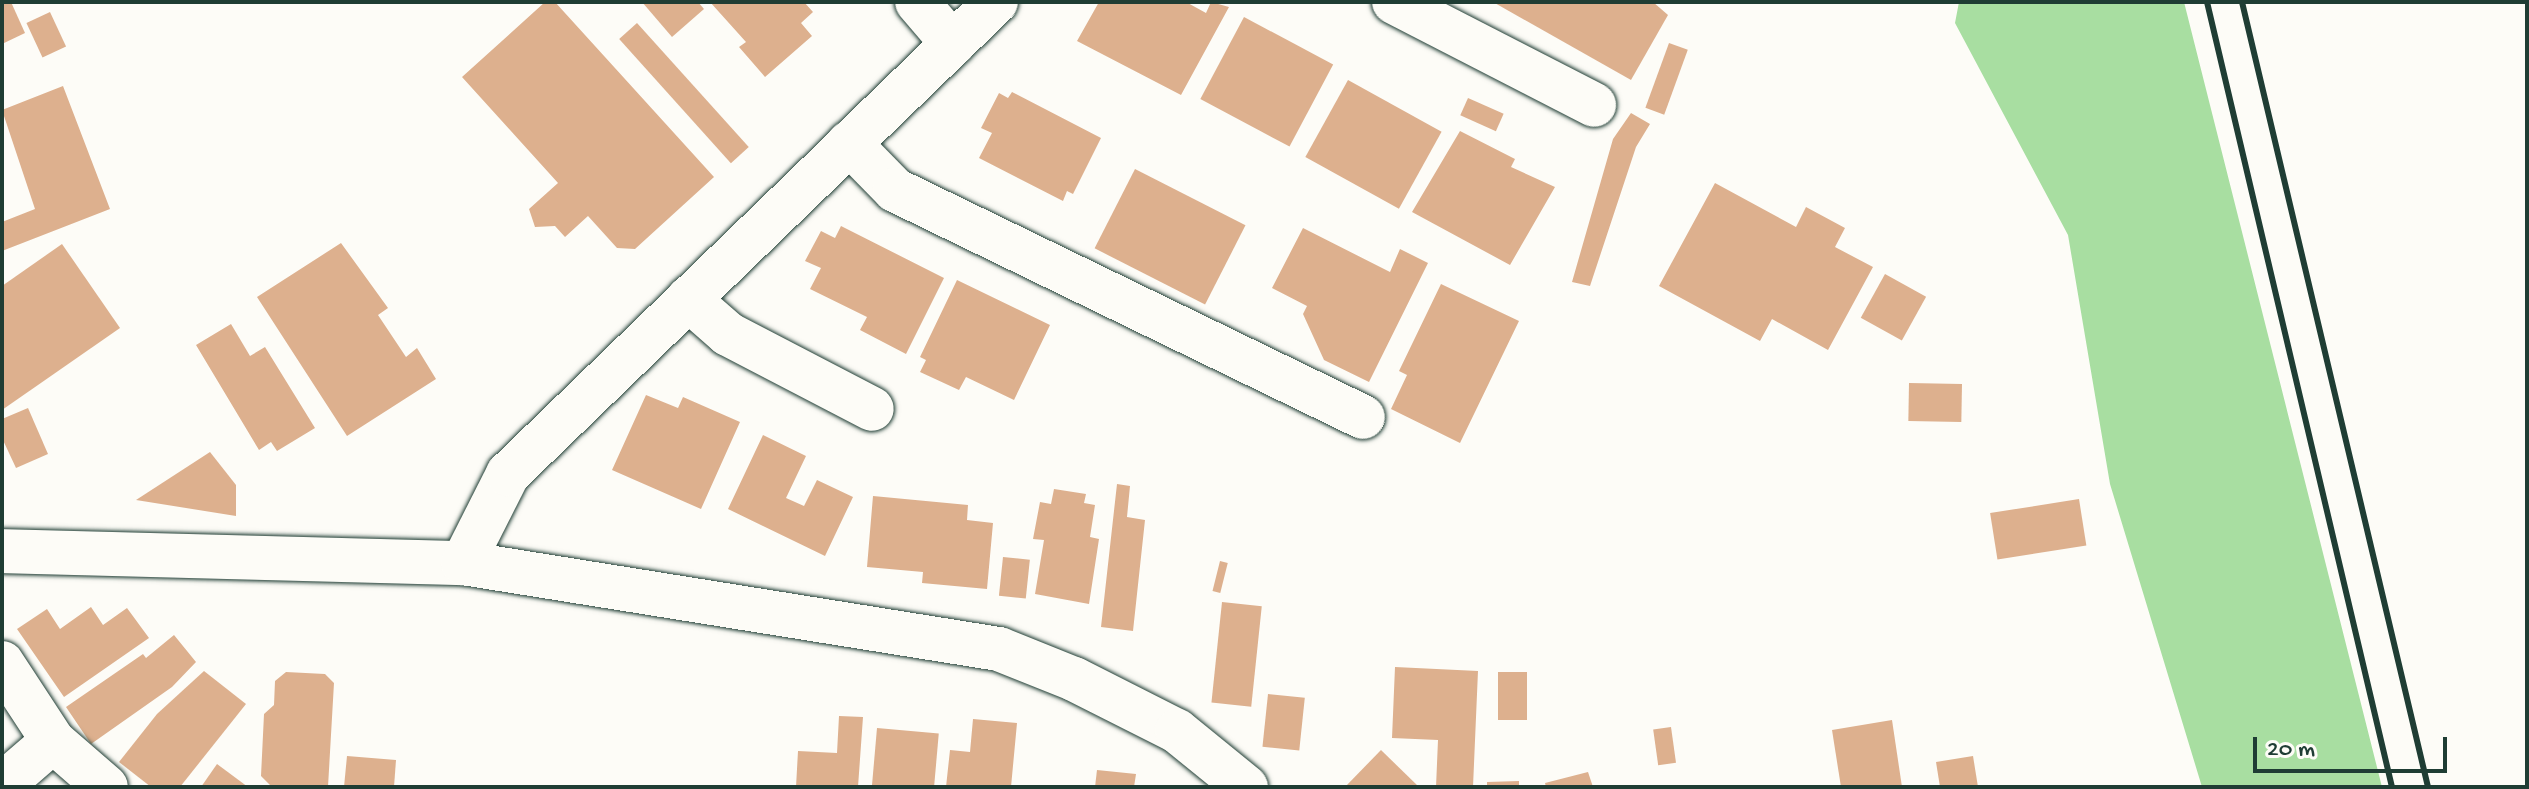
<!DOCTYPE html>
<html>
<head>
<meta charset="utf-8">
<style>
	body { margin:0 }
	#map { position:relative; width:2529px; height:789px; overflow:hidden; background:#fdfcf7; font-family:"Gochi Hand",sans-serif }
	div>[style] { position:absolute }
	.green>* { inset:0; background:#a8dea1 }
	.building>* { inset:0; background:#ddb08e; transform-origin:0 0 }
	.roads { filter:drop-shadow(0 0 2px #1f3d34) drop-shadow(0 0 2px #1f3d34) }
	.street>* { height:44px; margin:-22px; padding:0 22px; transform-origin:22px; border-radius:22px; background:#fdfcf7 }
	.secondary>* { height:44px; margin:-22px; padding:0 22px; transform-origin:22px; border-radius:22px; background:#fdfcf7 }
	.rail>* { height:6px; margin:-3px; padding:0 3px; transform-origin:3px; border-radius:3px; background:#1f3d34 }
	span { translate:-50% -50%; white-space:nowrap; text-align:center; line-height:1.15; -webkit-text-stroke:8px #fdfcf7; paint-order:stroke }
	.frame { position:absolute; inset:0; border:4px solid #1f3d34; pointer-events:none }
	.scale { position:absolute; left:2253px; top:737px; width:194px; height:36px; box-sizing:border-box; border:4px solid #1f3d34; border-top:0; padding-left:10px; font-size:24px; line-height:28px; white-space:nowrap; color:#1f3d34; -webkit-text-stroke:6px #fdfcf7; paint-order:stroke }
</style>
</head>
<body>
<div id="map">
	<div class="green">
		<i style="clip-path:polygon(1959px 2px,2184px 2px,2382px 787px,2202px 787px,2110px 484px,2068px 235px,1955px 23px)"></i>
	</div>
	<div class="building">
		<i style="clip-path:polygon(2px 2px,11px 2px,25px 33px,2px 44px)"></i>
		<i style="clip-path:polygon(545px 2px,555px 2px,714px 177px,635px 249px,617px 248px,588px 216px,565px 237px,555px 226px,535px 227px,529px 209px,558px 183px,462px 77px)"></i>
		<i style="clip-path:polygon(642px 2px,698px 2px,704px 9px,672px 37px)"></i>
		<i style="clip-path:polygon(710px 2px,804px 2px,813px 12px,801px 23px,812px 36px,765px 77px,739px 47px,746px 42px)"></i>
		<i style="clip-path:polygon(1099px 2px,1186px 2px,1206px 13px,1211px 2px,1229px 7px,1181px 95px,1077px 41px)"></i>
		<i style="clip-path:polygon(1493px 2px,1653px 2px,1668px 15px,1631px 80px)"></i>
		<i style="left:50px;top:12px;width:38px;height:26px;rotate:65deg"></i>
		<i style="left:1244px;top:17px;width:101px;height:93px;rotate:28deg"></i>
		<i style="left:637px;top:23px;width:167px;height:24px;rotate:48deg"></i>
		<i style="left:1669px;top:43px;width:20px;height:69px;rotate:20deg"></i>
		<i style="left:1348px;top:80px;width:107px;height:88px;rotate:29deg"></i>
		<i style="clip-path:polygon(63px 86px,110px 209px,2px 251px,2px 222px,35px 209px,2px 110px)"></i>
		<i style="clip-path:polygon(1012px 92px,1101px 138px,1073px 194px,1067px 191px,1063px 201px,979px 158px,992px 133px,981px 128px,999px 93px,1008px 98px)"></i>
		<i style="left:1468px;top:98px;width:39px;height:19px;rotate:24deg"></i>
		<i style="clip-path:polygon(1631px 113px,1650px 124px,1636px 147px,1590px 286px,1572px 282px,1613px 139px)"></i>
		<i style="clip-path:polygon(1460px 131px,1515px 159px,1511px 167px,1555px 187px,1510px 265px,1412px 212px)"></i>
		<i style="left:1135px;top:169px;width:124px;height:89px;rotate:27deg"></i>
		<i style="clip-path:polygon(1715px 183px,1796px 227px,1806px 207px,1845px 228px,1835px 247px,1873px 267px,1828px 350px,1772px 319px,1760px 341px,1659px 286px)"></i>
		<i style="clip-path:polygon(841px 226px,944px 278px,906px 354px,860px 330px,867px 317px,810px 289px,821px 268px,805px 261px,821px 231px,835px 238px)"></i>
		<i style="clip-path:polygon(1303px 228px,1390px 272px,1400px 249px,1428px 263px,1369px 382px,1324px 360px,1303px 314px,1307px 306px,1272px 288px)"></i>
		<i style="clip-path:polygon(341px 243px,388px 308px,378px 315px,406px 357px,417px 348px,436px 379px,347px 436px,257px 297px)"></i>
		<i style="clip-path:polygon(62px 244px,120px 328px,2px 410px,2px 286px)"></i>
		<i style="left:1885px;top:274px;width:47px;height:50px;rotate:29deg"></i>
		<i style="clip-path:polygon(957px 280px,1050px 325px,1014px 400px,966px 377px,959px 390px,920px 372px,926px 360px,920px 357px)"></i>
		<i style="clip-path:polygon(1441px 284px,1519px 321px,1460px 443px,1391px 409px,1407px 375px,1399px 371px)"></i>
		<i style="clip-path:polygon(231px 324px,250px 356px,265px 347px,315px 428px,277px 451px,271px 442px,259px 450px,196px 345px)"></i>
		<i style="left:1909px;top:383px;width:53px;height:38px;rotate:1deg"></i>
		<i style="clip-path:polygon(646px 395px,678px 408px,683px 397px,740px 422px,701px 509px,612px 470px)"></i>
		<i style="clip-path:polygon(28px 408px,48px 454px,16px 468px,2px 438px,2px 419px)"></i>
		<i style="clip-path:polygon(763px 435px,806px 456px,786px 498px,804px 506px,817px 480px,853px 497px,825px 556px,728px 509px)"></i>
		<i style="clip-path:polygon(210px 452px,236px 485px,236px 516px,136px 500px)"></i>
		<i style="clip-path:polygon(1117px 484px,1130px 486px,1127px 517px,1145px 520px,1133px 631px,1101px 627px)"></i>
		<i style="clip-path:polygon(1054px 489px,1086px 494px,1084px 503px,1095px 505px,1090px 537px,1099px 539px,1089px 604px,1035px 594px,1044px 540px,1033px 539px,1040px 502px,1051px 504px)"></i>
		<i style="clip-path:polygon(873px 496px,968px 505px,967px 520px,993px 523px,987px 589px,922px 583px,923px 572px,867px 567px)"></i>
		<i style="left:2079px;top:499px;width:47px;height:90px;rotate:81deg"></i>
		<i style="left:1003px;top:557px;width:27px;height:39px;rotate:6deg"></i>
		<i style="left:1220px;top:561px;width:8px;height:31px;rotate:14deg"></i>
		<i style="left:1222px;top:602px;width:40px;height:101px;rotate:6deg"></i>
		<i style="clip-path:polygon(91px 607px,103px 625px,127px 608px,149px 638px,64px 697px,17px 629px,47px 609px,60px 629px)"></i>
		<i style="clip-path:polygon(174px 635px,196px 662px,172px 687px,91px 744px,66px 707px,143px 654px,146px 658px)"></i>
		<i style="clip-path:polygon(1395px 667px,1478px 671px,1473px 787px,1436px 787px,1438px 740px,1392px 738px)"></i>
		<i style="clip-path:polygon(204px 671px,246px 704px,180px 787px,151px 787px,119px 762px,157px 714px)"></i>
		<i style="clip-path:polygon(286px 672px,325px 674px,334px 683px,328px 787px,272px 787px,261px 776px,264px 714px,274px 705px,275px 681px)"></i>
		<i style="left:1498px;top:672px;width:29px;height:48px"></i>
		<i style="left:1268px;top:694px;width:37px;height:53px;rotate:6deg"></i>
		<i style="clip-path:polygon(839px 716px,863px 717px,858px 787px,796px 787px,798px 751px,837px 753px)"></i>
		<i style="clip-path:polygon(973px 719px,1017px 723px,1011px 787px,946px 787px,950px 750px,970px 752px)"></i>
		<i style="clip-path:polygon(1892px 720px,1902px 787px,1841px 787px,1832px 730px)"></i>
		<i style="left:1671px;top:727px;width:36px;height:18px;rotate:82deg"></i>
		<i style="left:877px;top:728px;width:62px;height:59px;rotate:5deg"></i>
		<i style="clip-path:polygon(1381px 750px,1419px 787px,1345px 787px)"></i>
		<i style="clip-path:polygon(347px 756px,396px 760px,394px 787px,344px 787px)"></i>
		<i style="clip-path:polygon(1973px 756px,1978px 787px,1940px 787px,1936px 762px)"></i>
		<i style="clip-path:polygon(217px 764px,248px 787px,201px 787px)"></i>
		<i style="clip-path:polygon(1097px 770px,1136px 774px,1134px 787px,1095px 787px)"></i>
		<i style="clip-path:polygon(1588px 772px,1593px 787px,1546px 787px,1545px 783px)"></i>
		<i style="clip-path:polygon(1519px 781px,1519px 787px,1487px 787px,1487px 782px)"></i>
	</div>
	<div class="roads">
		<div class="street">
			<i style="left:917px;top:2px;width:55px;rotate:49.4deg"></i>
			<i style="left:1394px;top:2px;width:225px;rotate:27.2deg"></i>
			<i style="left:849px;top:143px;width:66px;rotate:45.6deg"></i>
			<i style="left:895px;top:190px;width:520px;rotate:25.88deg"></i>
			<i style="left:688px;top:299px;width:53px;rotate:41.2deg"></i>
			<i style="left:728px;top:334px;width:162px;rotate:27.5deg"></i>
			<i style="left:463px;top:563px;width:100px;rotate:-63.2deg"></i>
			<i style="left:508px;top:474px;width:679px;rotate:-44.05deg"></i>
			<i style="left:2px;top:663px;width:93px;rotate:56.8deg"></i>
			<i style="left:53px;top:741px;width:70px;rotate:41deg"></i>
			<i style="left:2px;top:785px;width:67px;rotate:-40.8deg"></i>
		</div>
		<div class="secondary">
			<i style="left:2px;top:551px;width:461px;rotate:1.5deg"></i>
			<i style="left:463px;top:563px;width:543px;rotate:9.12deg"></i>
			<i style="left:999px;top:649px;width:81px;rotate:21.8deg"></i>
			<i style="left:1074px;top:679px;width:115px;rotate:26.8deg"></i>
			<i style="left:1177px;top:731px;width:89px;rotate:39.1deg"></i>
		</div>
	</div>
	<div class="rail">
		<i style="left:2207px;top:2px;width:807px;rotate:76.74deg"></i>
		<i style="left:2242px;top:2px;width:807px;rotate:76.67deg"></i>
	</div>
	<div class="frame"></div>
	<div class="scale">20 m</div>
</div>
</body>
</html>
